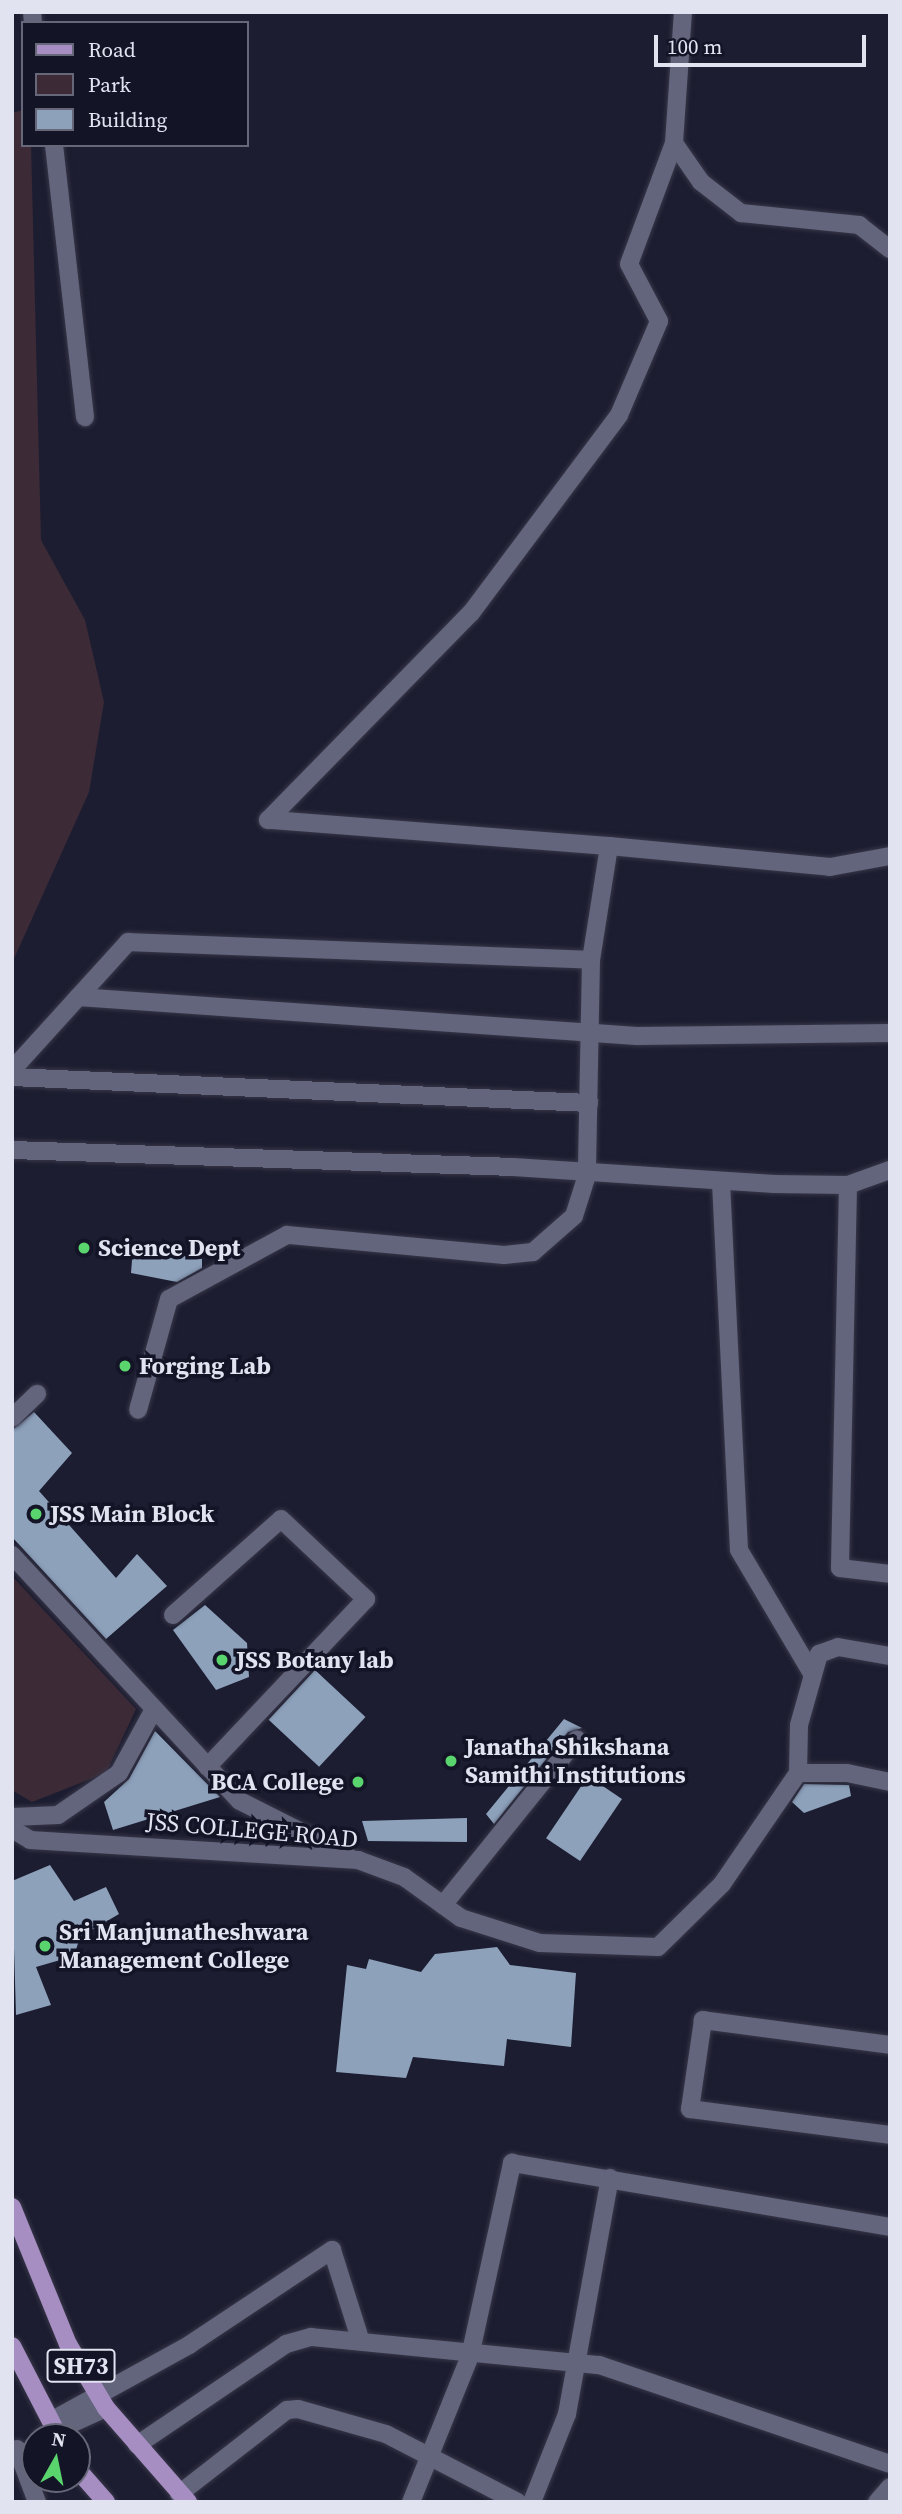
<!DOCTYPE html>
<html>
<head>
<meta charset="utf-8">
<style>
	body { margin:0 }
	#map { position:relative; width:902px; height:2514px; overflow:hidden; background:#1d1d31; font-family:"Source Serif 4",serif }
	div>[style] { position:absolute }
	.green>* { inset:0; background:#3c2b37 }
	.building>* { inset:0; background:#8da1bb; transform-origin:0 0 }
	.roads { filter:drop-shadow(0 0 2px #383749) drop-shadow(0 0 2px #383749) }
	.minor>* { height:18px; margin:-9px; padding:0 9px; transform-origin:9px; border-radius:9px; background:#63657d }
	.major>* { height:18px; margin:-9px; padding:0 9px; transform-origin:9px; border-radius:9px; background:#a68ec3 }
	.dots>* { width:19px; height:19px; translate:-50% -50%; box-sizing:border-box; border:4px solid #141427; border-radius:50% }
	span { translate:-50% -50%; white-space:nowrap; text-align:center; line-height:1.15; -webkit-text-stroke:7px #141427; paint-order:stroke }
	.shield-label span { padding:2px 5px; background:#141427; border:2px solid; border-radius:5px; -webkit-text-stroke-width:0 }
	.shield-label { font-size:23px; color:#e2e3f1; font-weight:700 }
	.poi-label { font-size:24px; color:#e2e3f1; font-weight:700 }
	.left { translate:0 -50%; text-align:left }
	.right { translate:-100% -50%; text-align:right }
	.street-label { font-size:24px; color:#e2e3f1 }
	.frame { position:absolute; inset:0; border:14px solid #e2e3f1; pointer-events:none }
	.legend { position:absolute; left:21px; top:21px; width:228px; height:126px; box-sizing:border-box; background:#141427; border:2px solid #666778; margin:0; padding:9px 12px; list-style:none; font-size:21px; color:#e2e3f1 }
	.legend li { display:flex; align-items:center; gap:14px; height:35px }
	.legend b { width:35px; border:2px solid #666778 }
	.north { position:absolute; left:21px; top:2423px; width:70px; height:70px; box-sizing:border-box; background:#141427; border:2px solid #666778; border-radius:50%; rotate:9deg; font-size:19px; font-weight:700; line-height:28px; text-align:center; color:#e2e3f1 }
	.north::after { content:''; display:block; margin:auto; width:24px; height:32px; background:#5ad56e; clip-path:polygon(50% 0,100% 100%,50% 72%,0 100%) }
	.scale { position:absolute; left:654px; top:35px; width:212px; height:32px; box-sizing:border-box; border:4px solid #e2e3f1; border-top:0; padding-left:9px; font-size:21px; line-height:24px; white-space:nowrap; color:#e2e3f1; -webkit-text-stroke:5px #141427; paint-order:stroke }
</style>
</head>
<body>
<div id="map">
	<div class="green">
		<i style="clip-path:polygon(23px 110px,23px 145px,31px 145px,41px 540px,85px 620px,104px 702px,89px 792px,12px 963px,12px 113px)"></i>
		<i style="clip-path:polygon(12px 1576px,136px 1709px,106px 1773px,32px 1802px,12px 1790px)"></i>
	</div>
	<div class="building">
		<i style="clip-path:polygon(133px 1248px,202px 1259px,202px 1268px,177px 1282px,131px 1273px)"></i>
		<i style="clip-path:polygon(34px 1412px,72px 1453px,39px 1491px,116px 1578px,137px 1554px,167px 1586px,106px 1639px,12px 1537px,12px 1430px)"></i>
		<i style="clip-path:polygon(205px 1605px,247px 1643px,249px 1677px,216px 1690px,173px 1630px)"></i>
		<i style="left:315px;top:1670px;width:69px;height:68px;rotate:43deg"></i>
		<i style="clip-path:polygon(564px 1719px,582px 1728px,568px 1732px,494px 1824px,486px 1814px)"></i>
		<i style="clip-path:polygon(155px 1731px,220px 1797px,113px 1830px,104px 1802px,129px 1779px)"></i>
		<i style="left:588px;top:1776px;width:41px;height:75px;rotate:34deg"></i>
		<i style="clip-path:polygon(804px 1784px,849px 1785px,851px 1796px,804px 1813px,792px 1802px)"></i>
		<i style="clip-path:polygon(467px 1818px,467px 1842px,368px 1841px,362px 1821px)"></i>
		<i style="clip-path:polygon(50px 1865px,74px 1901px,106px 1887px,119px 1914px,80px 1937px,74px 1956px,36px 1967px,51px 2005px,16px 2015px,12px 1881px)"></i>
		<i style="clip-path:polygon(497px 1947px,510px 1965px,576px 1973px,571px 2047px,507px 2039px,504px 2066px,413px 2057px,406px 2078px,336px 2072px,347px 1965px,366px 1969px,369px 1959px,421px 1972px,435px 1954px)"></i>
	</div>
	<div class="roads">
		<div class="minor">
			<i style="left:32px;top:12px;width:11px;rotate:85deg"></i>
			<i style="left:674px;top:143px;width:47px;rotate:55.3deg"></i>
			<i style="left:701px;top:182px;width:51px;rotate:37.8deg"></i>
			<i style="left:741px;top:213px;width:119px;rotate:5.8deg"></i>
			<i style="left:859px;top:225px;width:39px;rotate:38deg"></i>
			<i style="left:54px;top:145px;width:274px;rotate:83.5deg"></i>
			<i style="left:609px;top:846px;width:222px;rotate:5.4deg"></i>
			<i style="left:830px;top:867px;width:61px;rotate:-10.4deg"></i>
			<i style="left:591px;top:960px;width:115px;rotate:-81deg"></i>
			<i style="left:609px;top:846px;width:342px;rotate:-175.6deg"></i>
			<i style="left:268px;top:820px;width:290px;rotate:-45.6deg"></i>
			<i style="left:471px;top:613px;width:247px;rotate:-53.2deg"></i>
			<i style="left:619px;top:415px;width:102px;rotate:-66.9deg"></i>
			<i style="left:659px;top:321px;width:64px;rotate:-117.8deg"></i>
			<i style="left:629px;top:264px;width:129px;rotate:-69.6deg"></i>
			<i style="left:674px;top:143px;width:131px;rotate:-86.1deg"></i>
			<i style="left:78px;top:997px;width:560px;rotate:3.99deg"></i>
			<i style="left:637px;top:1036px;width:253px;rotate:-0.7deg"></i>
			<i style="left:12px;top:1070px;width:173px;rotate:-47.8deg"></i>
			<i style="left:128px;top:942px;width:463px;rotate:2.2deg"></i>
			<i style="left:591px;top:960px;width:215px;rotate:91.1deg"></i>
			<i style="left:587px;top:1175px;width:43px;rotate:107.6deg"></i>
			<i style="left:574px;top:1216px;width:55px;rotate:138.7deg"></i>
			<i style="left:533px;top:1252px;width:29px;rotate:174deg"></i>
			<i style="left:504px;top:1255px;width:218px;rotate:-174.7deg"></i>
			<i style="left:287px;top:1235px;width:134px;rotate:151.5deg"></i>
			<i style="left:169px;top:1299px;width:115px;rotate:105.6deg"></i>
			<i style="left:12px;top:1077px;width:578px;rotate:2.58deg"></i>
			<i style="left:12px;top:1150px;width:501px;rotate:1.94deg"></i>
			<i style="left:513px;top:1167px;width:262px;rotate:3.7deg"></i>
			<i style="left:774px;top:1184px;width:74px;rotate:0.8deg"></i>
			<i style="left:848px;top:1185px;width:45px;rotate:-19.7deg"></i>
			<i style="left:721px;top:1182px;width:368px;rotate:87.2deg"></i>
			<i style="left:739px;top:1550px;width:145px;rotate:59.4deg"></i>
			<i style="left:848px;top:1185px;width:383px;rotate:91.2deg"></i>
			<i style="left:840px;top:1568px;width:50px;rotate:6.8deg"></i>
			<i style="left:12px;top:1418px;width:35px;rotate:-44deg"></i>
			<i style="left:12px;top:1555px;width:335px;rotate:47.2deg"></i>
			<i style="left:240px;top:1801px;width:120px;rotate:26.8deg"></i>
			<i style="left:173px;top:1615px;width:144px;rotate:-41.6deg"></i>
			<i style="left:281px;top:1519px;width:117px;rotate:43.3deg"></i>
			<i style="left:366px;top:1599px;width:231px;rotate:133.4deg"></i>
			<i style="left:798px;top:1773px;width:48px;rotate:-88.8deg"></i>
			<i style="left:799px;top:1725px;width:74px;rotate:-74.3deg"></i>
			<i style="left:819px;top:1654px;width:20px;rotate:-20deg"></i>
			<i style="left:838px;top:1647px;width:53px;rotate:9.8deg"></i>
			<i style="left:12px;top:1817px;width:46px;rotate:-2.5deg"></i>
			<i style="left:58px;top:1815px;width:74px;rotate:-34.5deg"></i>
			<i style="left:119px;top:1773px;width:73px;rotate:-61.3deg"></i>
			<i style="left:12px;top:1829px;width:21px;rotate:31deg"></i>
			<i style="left:30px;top:1840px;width:329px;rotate:3.5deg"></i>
			<i style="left:358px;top:1860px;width:49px;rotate:20.3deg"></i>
			<i style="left:404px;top:1877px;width:70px;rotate:35.7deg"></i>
			<i style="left:461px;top:1918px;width:83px;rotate:17.6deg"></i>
			<i style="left:540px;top:1943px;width:118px;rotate:1.9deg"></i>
			<i style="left:658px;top:1947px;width:90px;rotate:-44.5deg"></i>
			<i style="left:722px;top:1884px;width:135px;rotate:-55.6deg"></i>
			<i style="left:798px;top:1773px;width:49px"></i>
			<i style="left:847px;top:1773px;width:44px;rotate:11.8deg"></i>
			<i style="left:443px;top:1905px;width:213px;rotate:-51.1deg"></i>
			<i style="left:890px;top:2045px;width:189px;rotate:-172.4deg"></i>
			<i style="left:703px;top:2020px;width:90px;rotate:98.3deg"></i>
			<i style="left:690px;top:2109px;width:202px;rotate:7.4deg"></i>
			<i style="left:51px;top:2421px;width:158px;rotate:-28.8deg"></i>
			<i style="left:189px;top:2345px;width:172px;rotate:-33.6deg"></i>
			<i style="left:332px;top:2250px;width:96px;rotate:72.5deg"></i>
			<i style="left:42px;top:2437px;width:70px;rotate:-24.4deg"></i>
			<i style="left:137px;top:2445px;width:180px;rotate:-34.1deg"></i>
			<i style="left:286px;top:2344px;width:26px;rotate:-16deg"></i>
			<i style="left:311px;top:2337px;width:289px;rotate:5.6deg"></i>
			<i style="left:599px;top:2365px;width:307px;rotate:18.8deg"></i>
			<i style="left:17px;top:2449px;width:57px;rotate:69.3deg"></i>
			<i style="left:179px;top:2494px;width:137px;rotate:-37.9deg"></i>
			<i style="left:287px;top:2410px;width:11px;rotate:-5deg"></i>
			<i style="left:298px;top:2409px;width:91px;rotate:15.9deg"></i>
			<i style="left:386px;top:2434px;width:148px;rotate:27.3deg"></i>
			<i style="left:411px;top:2502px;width:157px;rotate:-68deg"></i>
			<i style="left:470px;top:2356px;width:198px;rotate:-77.7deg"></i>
			<i style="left:512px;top:2163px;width:383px;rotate:9.6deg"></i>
			<i style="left:532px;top:2502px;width:95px;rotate:-68.3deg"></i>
			<i style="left:567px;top:2414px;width:240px;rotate:-79.7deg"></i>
			<i style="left:877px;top:2502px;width:20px;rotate:-49deg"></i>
		</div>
		<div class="major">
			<i style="left:12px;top:2207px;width:148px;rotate:67.8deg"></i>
			<i style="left:68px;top:2344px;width:74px;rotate:59.3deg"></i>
			<i style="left:106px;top:2408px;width:125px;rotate:48.9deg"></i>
			<i style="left:12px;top:2346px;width:102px;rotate:62.7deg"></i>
			<i style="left:77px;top:2469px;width:44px;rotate:48.7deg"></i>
		</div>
	</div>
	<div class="dots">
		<i style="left:84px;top:1248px;background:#5ad56e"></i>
		<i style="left:125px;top:1366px;background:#5ad56e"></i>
		<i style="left:36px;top:1514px;background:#5ad56e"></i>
		<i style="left:222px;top:1660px;background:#5ad56e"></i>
		<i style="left:451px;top:1761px;background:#5ad56e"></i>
		<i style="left:358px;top:1782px;background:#5ad56e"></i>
		<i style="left:45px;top:1946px;background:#5ad56e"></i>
	</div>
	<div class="shield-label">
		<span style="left:81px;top:2366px">SH73</span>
	</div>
	<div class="poi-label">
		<span class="left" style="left:98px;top:1248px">Science Dept</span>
		<span class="left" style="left:139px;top:1366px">Forging Lab</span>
		<span class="left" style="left:50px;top:1514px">JSS Main Block</span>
		<span class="left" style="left:236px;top:1660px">JSS Botany lab</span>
		<span class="left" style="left:465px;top:1761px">Janatha Shikshana<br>Samithi Institutions</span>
		<span class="right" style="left:344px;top:1782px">BCA College</span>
		<span class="left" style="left:59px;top:1946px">Sri Manjunatheshwara<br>Management College</span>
	</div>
	<div class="street-label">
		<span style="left:252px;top:1830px;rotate:5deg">JSS COLLEGE ROAD</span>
	</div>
	<div class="frame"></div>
	<ul class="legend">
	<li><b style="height:9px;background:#a68ec3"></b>Road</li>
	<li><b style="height:19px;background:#3c2b37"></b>Park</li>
	<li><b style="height:19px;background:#8da1bb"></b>Building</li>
	</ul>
	<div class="north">N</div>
	<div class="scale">100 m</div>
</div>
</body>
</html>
